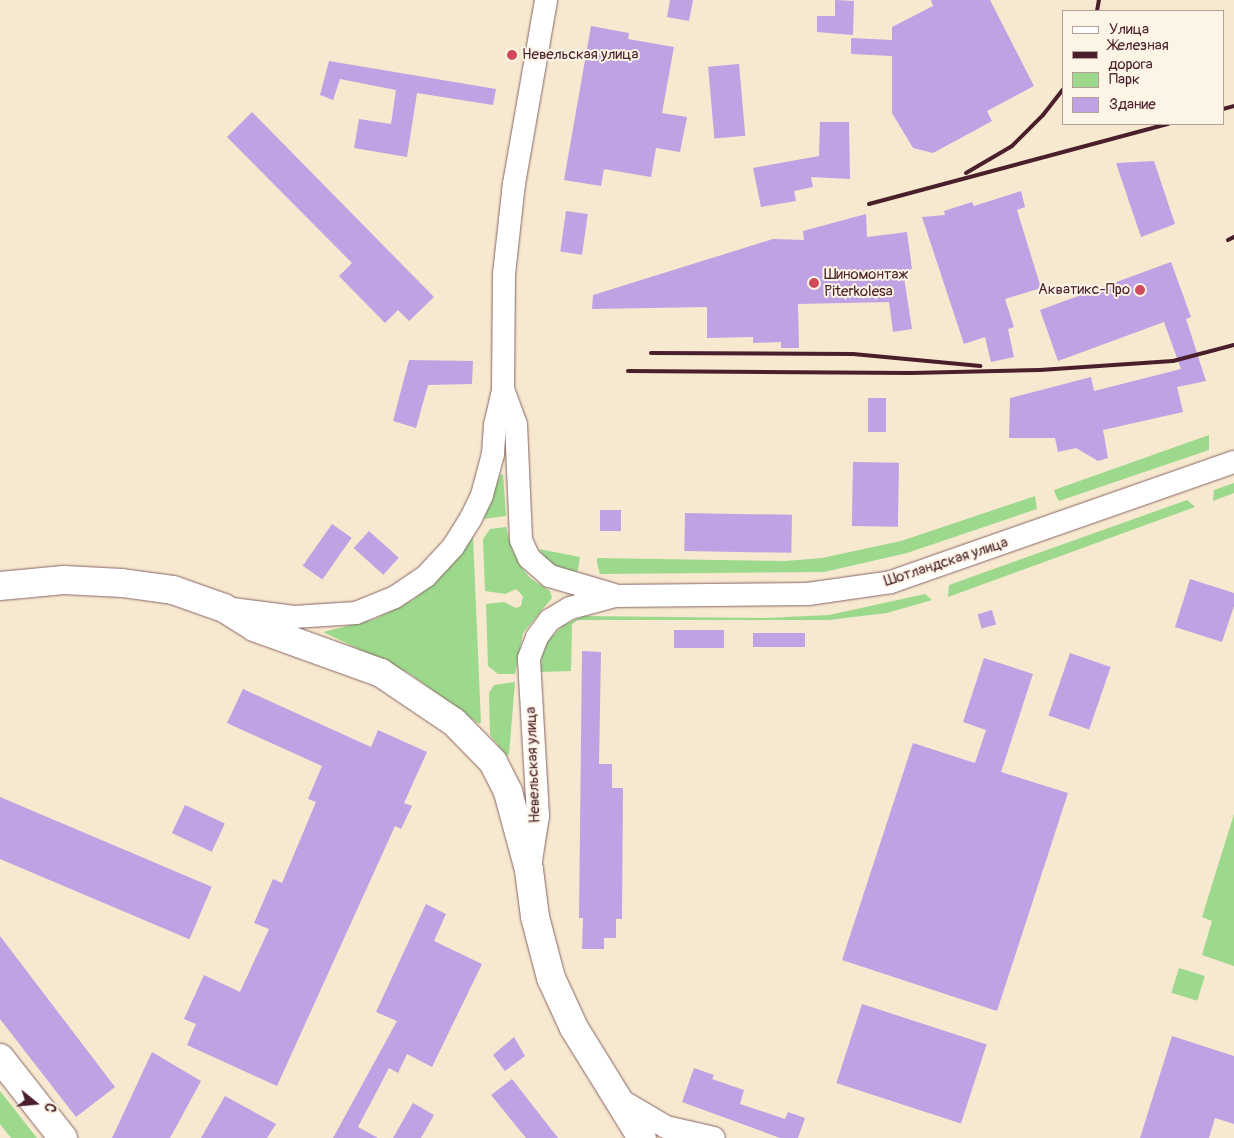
<!DOCTYPE html>
<html>
<head>
<meta charset="utf-8">
<style>
	body { margin:0 }
	#map { position:relative; width:1234px; height:1138px; overflow:hidden; background:#f7e8d0; font-family:Pangolin,sans-serif }
	div>[style] { position:absolute }
	.green>* { inset:0; background:#9cd98d; transform-origin:0 0 }
	.building>* { inset:0; background:#bea2e3; transform-origin:0 0 }
	.roads { filter:drop-shadow(0 0 1px #876565) drop-shadow(0 0 1px #876565) }
	.minor>* { height:22px; margin:-11px; padding:0 11px; transform-origin:11px; border-radius:11px; background:#fff }
	.major>* { height:28px; margin:-14px; padding:0 14px; transform-origin:14px; border-radius:14px; background:#fff }
	.rail>* { height:4px; margin:-2px; padding:0 2px; transform-origin:2px; border-radius:2px; background:#4a1f2b }
	.dots>* { width:14px; height:14px; translate:-50% -50%; box-sizing:border-box; border:2px solid #fcf5e5; border-radius:50% }
	span { translate:-50% -50%; white-space:nowrap; text-align:center; line-height:1.15; -webkit-text-stroke:4px #fcf5e5; paint-order:stroke }
	.poi-label { font-size:15px; color:#4a1f2b }
	.left { translate:0 -50%; text-align:left }
	.right { translate:-100% -50%; text-align:right }
	.street-label { font-size:15px; color:#4a1f2b }
	.legend { position:absolute; left:1062px; top:10px; width:162px; height:115px; box-sizing:border-box; background:#fcf5e5; border:1px solid #b59f9b; margin:0; padding:6px 9px; list-style:none; font-size:15px; color:#4a1f2b }
	.legend li { display:flex; align-items:center; gap:10px; height:25px }
	.legend b { width:25px; border:1px solid #b59f9b }
	.north { position:absolute; left:10px; top:1078px; width:50px; height:50px; -webkit-text-stroke:4px #fcf5e5; paint-order:stroke; rotate:107deg; font-size:14px; font-weight:700; line-height:20px; text-align:center; color:#4a1f2b }
	.north::after { content:''; display:block; margin:auto; width:18px; height:22px; background:#4a1f2b; clip-path:polygon(50% 0,100% 100%,50% 72%,0 100%) }
</style>
</head>
<body>
<div id="map">
	<div class="green">
		<i style="clip-path:polygon(1209px 435px,1209px 450px,1059px 501px,1056px 496px,1054px 490px)"></i>
		<i style="clip-path:polygon(503px 474px,506px 516px,484px 519px,500px 475px)"></i>
		<i style="clip-path:polygon(1234px 483px,1234px 493px,1213px 501px,1214px 490px)"></i>
		<i style="clip-path:polygon(1035px 496px,1037px 509px,907px 553px,824px 572px,600px 574px,597px 563px,597px 558px,785px 561px,822px 558px,901px 541px)"></i>
		<i style="clip-path:polygon(1187px 500px,1195px 507px,948px 597px,949px 585px)"></i>
		<i style="clip-path:polygon(506px 527px,512px 549px,522px 568px,530px 578px,550px 591px,552px 598px,523px 633px,515px 674px,498px 674px,488px 666px,486px 604px,504px 602px,516px 608px,521px 606px,523px 596px,516px 589px,505px 594px,485px 591px,483px 539px,490px 529px)"></i>
		<i style="clip-path:polygon(473px 537px,481px 722px,479px 724px,409px 673px,323px 632px,375px 619px,413px 600px,447px 570px)"></i>
		<i style="clip-path:polygon(539px 549px,580px 557px,578px 569px,576px 572px,559px 568px,547px 561px)"></i>
		<i style="clip-path:polygon(925px 594px,932px 600px,887px 613px,829px 620px,578px 620px,572px 624px,571px 671px,540px 672px,542px 656px,548px 640px,564px 625px,583px 616px,765px 618px,829px 615px)"></i>
		<i style="clip-path:polygon(515px 682px,509px 754px,507px 756px,490px 735px,489px 693px,494px 685px)"></i>
		<i style="clip-path:polygon(1234px 814px,1234px 966px,1202px 955px,1212px 921px,1202px 917px)"></i>
		<i style="left:1179px;top:968px;width:27px;height:26px;rotate:17deg"></i>
		<i style="clip-path:polygon(0 1091px,37px 1138px,11px 1138px,0 1124px)"></i>
	</div>
	<div class="building">
		<i style="clip-path:polygon(670px 0,693px 0,689px 21px,667px 17px)"></i>
		<i style="clip-path:polygon(835px 0,854px 1px,853px 35px,817px 32px,817px 16px,835px 16px)"></i>
		<i style="clip-path:polygon(931px 0,990px 0,1034px 86px,987px 111px,992px 121px,933px 153px,913px 148px,892px 113px,892px 56px,851px 54px,851px 38px,892px 40px,892px 27px,933px 6px)"></i>
		<i style="clip-path:polygon(591px 26px,629px 33px,628px 39px,674px 47px,662px 113px,687px 117px,680px 152px,656px 148px,651px 177px,604px 169px,601px 186px,564px 180px)"></i>
		<i style="clip-path:polygon(329px 61px,496px 89px,493px 105px,417px 93px,407px 157px,354px 148px,359px 119px,391px 124px,396px 90px,340px 79px,333px 100px,320px 95px)"></i>
		<i style="left:739px;top:64px;width:72px;height:31px;rotate:85deg"></i>
		<i style="clip-path:polygon(252px 112px,434px 297px,409px 321px,398px 310px,385px 323px,339px 276px,352px 263px,227px 137px)"></i>
		<i style="clip-path:polygon(820px 122px,849px 122px,850px 179px,811px 177px,813px 187px,794px 191px,796px 201px,761px 207px,753px 168px,819px 156px)"></i>
		<i style="clip-path:polygon(1154px 161px,1175px 224px,1141px 237px,1116px 163px)"></i>
		<i style="clip-path:polygon(1021px 191px,1025px 207px,1017px 210px,1041px 288px,1005px 299px,1014px 327px,1008px 329px,1014px 357px,991px 362px,985px 337px,964px 344px,922px 217px,945px 215px,944px 211px,972px 202px,974px 206px)"></i>
		<i style="left:566px;top:211px;width:22px;height:41px;rotate:8deg"></i>
		<i style="clip-path:polygon(866px 214px,867px 237px,907px 232px,912px 269px,903px 271px,912px 329px,893px 332px,889px 302px,798px 304px,799px 348px,781px 348px,781px 342px,753px 343px,753px 337px,707px 338px,707px 307px,592px 309px,593px 295px,773px 239px,804px 240px,803px 231px)"></i>
		<i style="clip-path:polygon(1171px 262px,1191px 317px,1186px 319px,1206px 381px,1177px 387px,1183px 412px,1103px 430px,1108px 458px,1098px 461px,1076px 448px,1058px 452px,1055px 438px,1009px 438px,1010px 398px,1091px 377px,1094px 391px,1181px 369px,1164px 322px,1058px 361px,1040px 310px)"></i>
		<i style="clip-path:polygon(409px 360px,473px 361px,472px 384px,428px 385px,416px 428px,393px 421px)"></i>
		<i style="left:868px;top:398px;width:18px;height:34px"></i>
		<i style="left:853px;top:462px;width:46px;height:64px;rotate:1deg"></i>
		<i style="left:600px;top:510px;width:21px;height:21px"></i>
		<i style="left:685px;top:513px;width:107px;height:38px;rotate:1deg"></i>
		<i style="left:332px;top:524px;width:24px;height:51px;rotate:35deg"></i>
		<i style="left:369px;top:531px;width:40px;height:23px;rotate:42deg"></i>
		<i style="clip-path:polygon(1190px 579px,1234px 593px,1234px 606px,1222px 642px,1175px 627px)"></i>
		<i style="left:992px;top:610px;width:15px;height:15px;rotate:74deg"></i>
		<i style="left:724px;top:630px;width:18px;height:50px;rotate:90deg"></i>
		<i style="left:805px;top:633px;width:14px;height:52px;rotate:90deg"></i>
		<i style="clip-path:polygon(582px 651px,601px 652px,599px 764px,612px 764px,612px 788px,623px 788px,622px 919px,616px 919px,616px 938px,604px 938px,604px 949px,582px 949px,583px 918px,579px 918px)"></i>
		<i style="left:1070px;top:653px;width:43px;height:66px;rotate:19deg"></i>
		<i style="clip-path:polygon(984px 658px,1033px 674px,1001px 772px,1068px 793px,997px 1011px,842px 960px,913px 743px,975px 763px,986px 730px,963px 722px)"></i>
		<i style="clip-path:polygon(243px 689px,371px 747px,378px 730px,427px 752px,404px 803px,412px 806px,401px 829px,395px 826px,277px 1086px,187px 1045px,196px 1024px,184px 1019px,204px 975px,240px 992px,269px 929px,254px 923px,273px 879px,282px 883px,316px 802px,308px 799px,322px 766px,227px 723px)"></i>
		<i style="left:0;top:797px;width:230px;height:57px;rotate:23deg"></i>
		<i style="left:185px;top:805px;width:44px;height:31px;rotate:25deg"></i>
		<i style="clip-path:polygon(426px 904px,446px 914px,434px 941px,482px 964px,432px 1067px,407px 1054px,398px 1073px,389px 1068px,358px 1127px,378px 1138px,333px 1138px,397px 1021px,376px 1012px)"></i>
		<i style="clip-path:polygon(0 936px,115px 1087px,76px 1117px,0 1019px)"></i>
		<i style="left:862px;top:1004px;width:131px;height:83px;rotate:18deg"></i>
		<i style="clip-path:polygon(1172px 1036px,1234px 1056px,1234px 1124px,1215px 1118px,1209px 1138px,1140px 1138px)"></i>
		<i style="clip-path:polygon(514px 1037px,525px 1056px,505px 1071px,493px 1055px)"></i>
		<i style="clip-path:polygon(152px 1052px,201px 1081px,170px 1138px,112px 1138px)"></i>
		<i style="clip-path:polygon(694px 1068px,714px 1075px,712px 1079px,744px 1090px,740px 1104px,785px 1119px,788px 1112px,805px 1118px,798px 1138px,780px 1138px,682px 1102px)"></i>
		<i style="clip-path:polygon(512px 1079px,558px 1138px,526px 1138px,491px 1095px)"></i>
		<i style="clip-path:polygon(225px 1096px,276px 1124px,267px 1138px,201px 1138px)"></i>
		<i style="clip-path:polygon(413px 1103px,434px 1115px,421px 1138px,393px 1138px)"></i>
	</div>
	<div class="roads">
		<div class="minor">
			<i style="left:503px;top:389px;width:37px;rotate:70deg"></i>
			<i style="left:516px;top:424px;width:116px;rotate:87.5deg"></i>
			<i style="left:521px;top:540px;width:20px;rotate:66deg"></i>
			<i style="left:529px;top:558px;width:28px;rotate:41deg"></i>
			<i style="left:550px;top:576px;width:67px;rotate:16.5deg"></i>
			<i style="left:224px;top:608px;width:71px;rotate:7.3deg"></i>
			<i style="left:294px;top:617px;width:62px;rotate:-3.7deg"></i>
			<i style="left:356px;top:613px;width:42px;rotate:-22.3deg"></i>
			<i style="left:395px;top:597px;width:37px;rotate:-34deg"></i>
			<i style="left:426px;top:576px;width:40px;rotate:-47deg"></i>
			<i style="left:453px;top:547px;width:34px;rotate:-58deg"></i>
			<i style="left:471px;top:518px;width:25px;rotate:-64deg"></i>
			<i style="left:482px;top:495px;width:42px;rotate:-75deg"></i>
			<i style="left:493px;top:454px;width:29px;rotate:-86deg"></i>
			<i style="left:495px;top:425px;width:37px;rotate:-77deg"></i>
			<i style="left:503px;top:389px;width:115px;rotate:-89.5deg"></i>
			<i style="left:504px;top:274px;width:91px;rotate:-83.7deg"></i>
			<i style="left:514px;top:184px;width:187px;rotate:-80.1deg"></i>
			<i style="left:530px;top:867px;width:52px;rotate:-81.1deg"></i>
			<i style="left:538px;top:816px;width:158px;rotate:-93.3deg"></i>
			<i style="left:529px;top:658px;width:22px;rotate:-69deg"></i>
			<i style="left:537px;top:637px;width:21px;rotate:-53deg"></i>
			<i style="left:550px;top:620px;width:23px;rotate:-31deg"></i>
			<i style="left:570px;top:608px;width:47px;rotate:-14.9deg"></i>
			<i style="left:615px;top:596px;width:193px;rotate:-0.6deg"></i>
			<i style="left:808px;top:594px;width:84px;rotate:-8.2deg"></i>
			<i style="left:891px;top:582px;width:363px;rotate:-19.3deg"></i>
			<i style="left:617px;top:1098px;width:57px;rotate:30.6deg"></i>
			<i style="left:666px;top:1127px;width:49px;rotate:12.9deg"></i>
		</div>
		<div class="major">
			<i style="left:0;top:586px;width:64px;rotate:-5.4deg"></i>
			<i style="left:64px;top:580px;width:58px;rotate:3deg"></i>
			<i style="left:122px;top:583px;width:51px;rotate:7.8deg"></i>
			<i style="left:173px;top:590px;width:54px;rotate:19.4deg"></i>
			<i style="left:224px;top:608px;width:36px;rotate:32deg"></i>
			<i style="left:254px;top:627px;width:135px;rotate:19.9deg"></i>
			<i style="left:381px;top:673px;width:88px;rotate:33.9deg"></i>
			<i style="left:454px;top:722px;width:56px;rotate:45.7deg"></i>
			<i style="left:493px;top:762px;width:34px;rotate:63deg"></i>
			<i style="left:508px;top:792px;width:81px;rotate:74.9deg"></i>
			<i style="left:529px;top:870px;width:47px;rotate:82.7deg"></i>
			<i style="left:535px;top:917px;width:63px;rotate:75.3deg"></i>
			<i style="left:551px;top:978px;width:55px;rotate:65.3deg"></i>
			<i style="left:574px;top:1028px;width:129px;rotate:58.3deg"></i>
			<i style="left:0;top:1058px;width:102px;rotate:51.8deg"></i>
		</div>
	</div>
	<div class="rail">
		<i style="left:1097px;top:11px;width:11px;rotate:-80deg"></i>
		<i style="left:1223px;top:109px;width:11px;rotate:-15deg"></i>
		<i style="left:966px;top:173px;width:53px;rotate:-30.4deg"></i>
		<i style="left:1012px;top:146px;width:44px;rotate:-45deg"></i>
		<i style="left:1043px;top:115px;width:33px;rotate:-52deg"></i>
		<i style="left:869px;top:204px;width:310px;rotate:-15deg"></i>
		<i style="left:1228px;top:240px;width:7px;rotate:-27deg"></i>
		<i style="left:651px;top:353px;width:202px;rotate:0.3deg"></i>
		<i style="left:853px;top:354px;width:128px;rotate:5.4deg"></i>
		<i style="left:628px;top:371px;width:283px;rotate:0.4deg"></i>
		<i style="left:911px;top:373px;width:129px;rotate:-1.3deg"></i>
		<i style="left:1040px;top:370px;width:133px;rotate:-3.9deg"></i>
		<i style="left:1173px;top:361px;width:63px;rotate:-14.7deg"></i>
	</div>
	<div class="dots">
		<i style="left:512px;top:55px;background:#d1495b"></i>
		<i style="left:814px;top:283px;background:#d1495b"></i>
		<i style="left:1140px;top:290px;background:#d1495b"></i>
	</div>
	<div class="poi-label">
		<span class="left" style="left:522px;top:55px">Невельская улица</span>
		<span class="left" style="left:824px;top:283px">Шиномонтаж<br>Piterkolesa</span>
		<span class="right" style="left:1130px;top:290px">Акватикс-Про</span>
	</div>
	<div class="street-label">
		<span style="left:946px;top:562px;rotate:-18deg">Шотландская улица</span>
		<span style="left:533px;top:765px;rotate:-92deg">Невельская улица</span>
	</div>
	<ul class="legend">
	<li><b style="height:6px;background:#fff"></b>Улица</li>
	<li><b style="height:6px;background:#4a1f2b"></b>Железная дорога</li>
	<li><b style="height:14px;background:#9cd98d"></b>Парк</li>
	<li><b style="height:14px;background:#bea2e3"></b>Здание</li>
	</ul>
	<div class="north">С</div>
</div>
</body>
</html>
